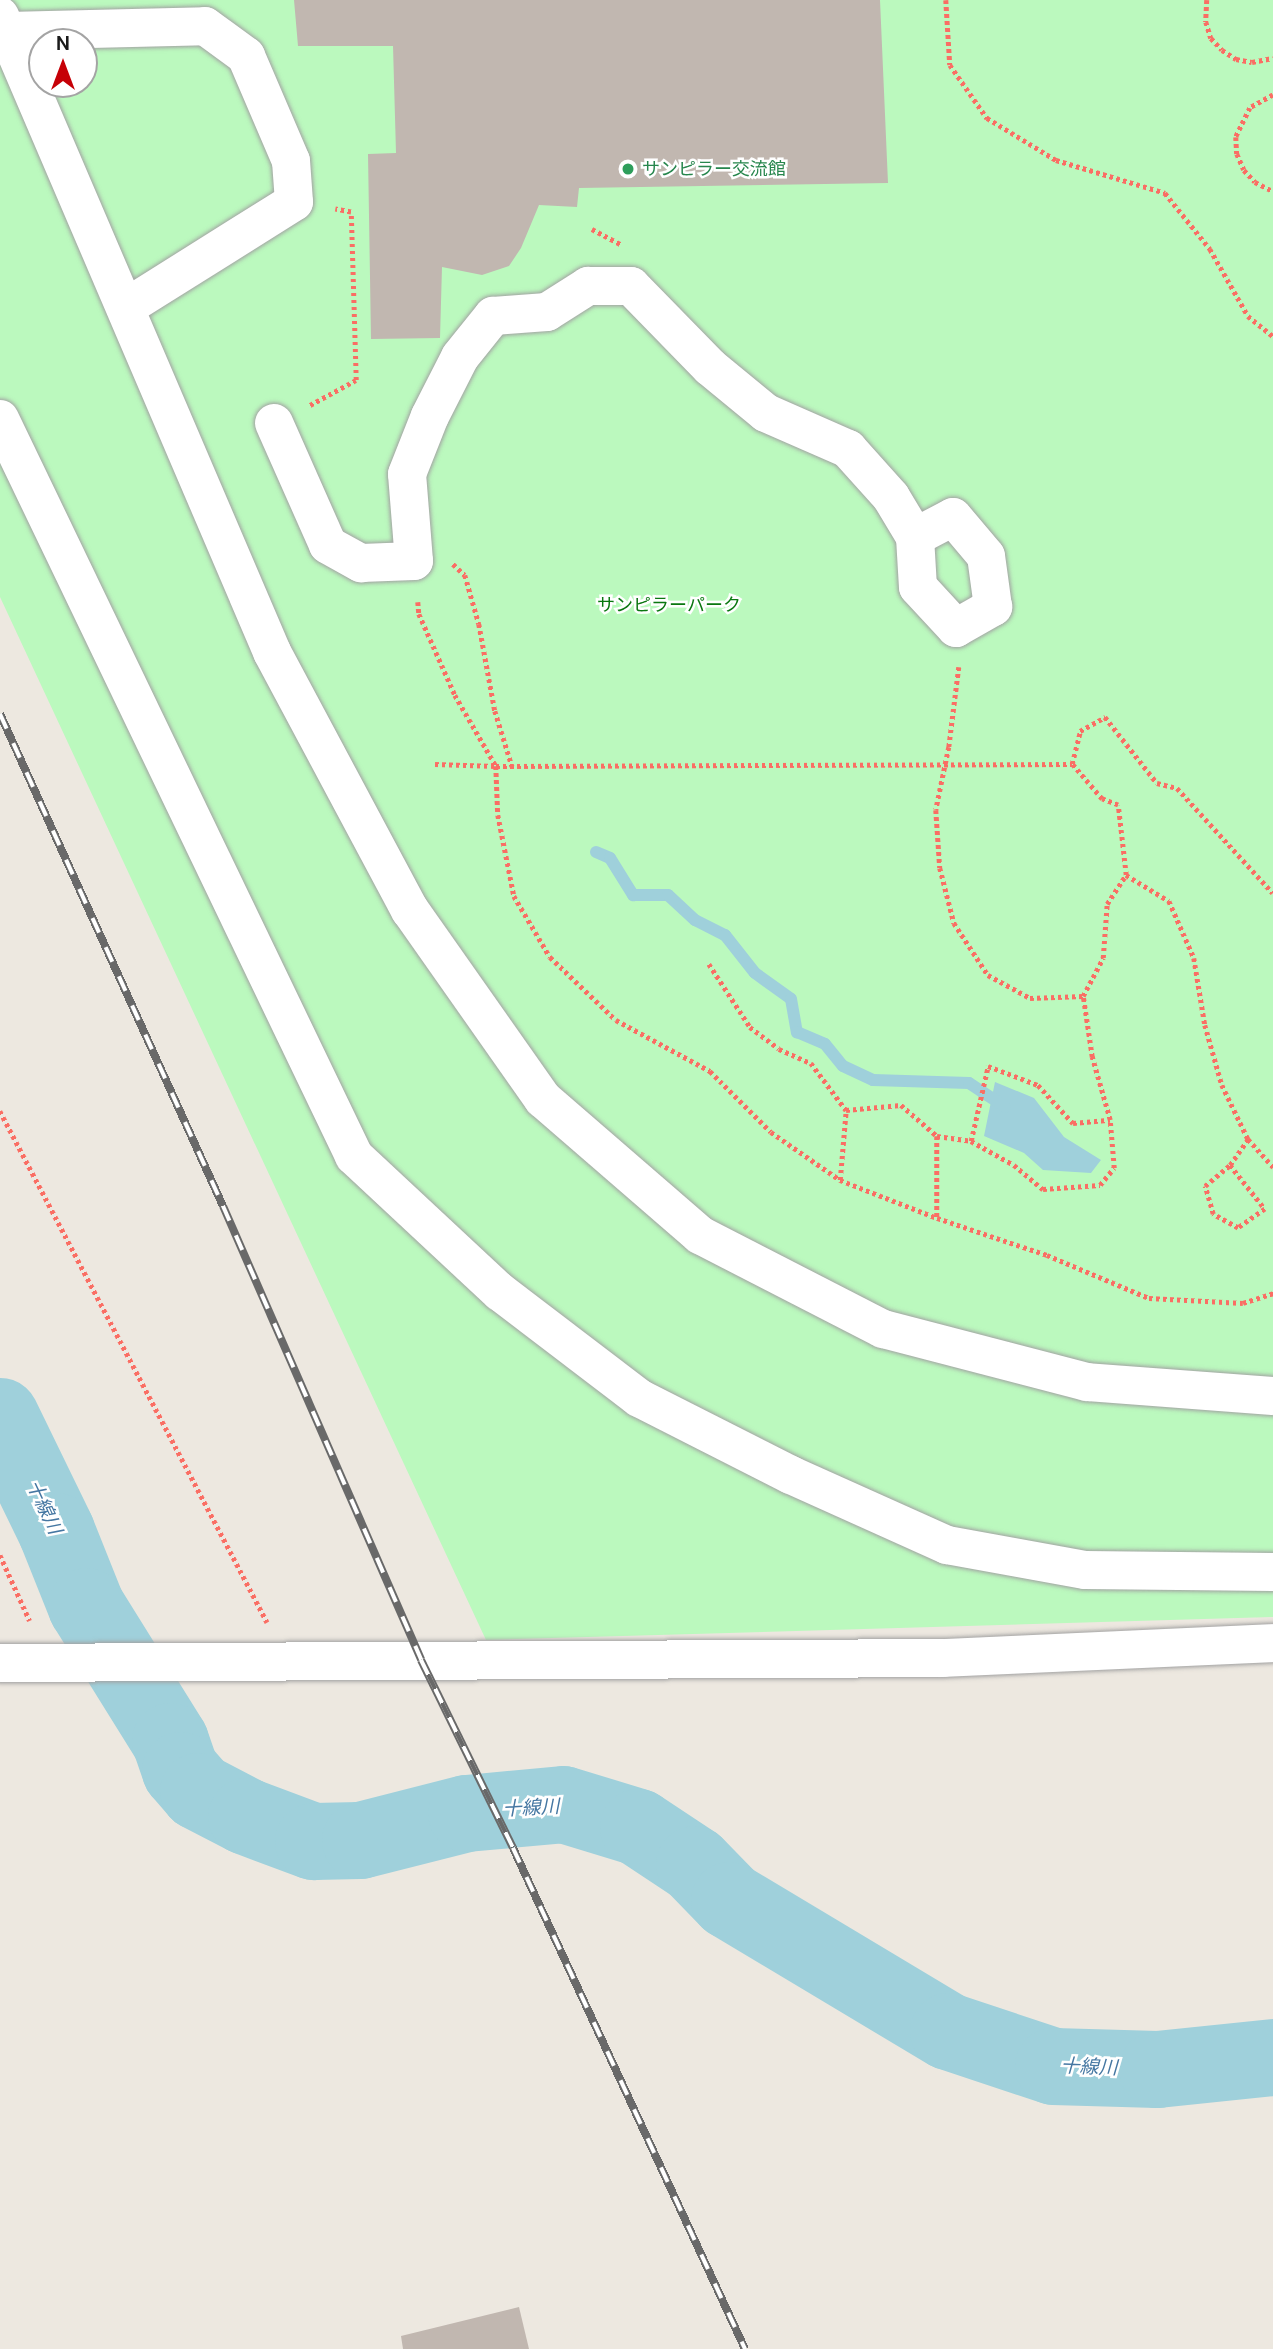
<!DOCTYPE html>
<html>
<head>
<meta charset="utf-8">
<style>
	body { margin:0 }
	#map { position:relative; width:1273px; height:2349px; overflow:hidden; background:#ede8e0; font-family:"DM Sans","Noto Sans JP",sans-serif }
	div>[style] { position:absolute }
	.park>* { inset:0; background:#bbf9be }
	.water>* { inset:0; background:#9fd0db }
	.stream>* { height:12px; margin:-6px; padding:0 6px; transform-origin:6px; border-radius:6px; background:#9fd0db }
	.river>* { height:77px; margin:-38.5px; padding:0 38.5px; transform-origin:38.5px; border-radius:38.5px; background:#9fd0db }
	.building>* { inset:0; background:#c1b7b0 }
	.path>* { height:4.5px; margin-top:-2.25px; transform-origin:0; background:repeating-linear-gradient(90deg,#fa6e64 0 3.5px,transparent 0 7px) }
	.roads { filter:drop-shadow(0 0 2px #a2a2a2) drop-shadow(0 0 2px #a2a2a2) }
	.minor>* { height:38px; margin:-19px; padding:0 19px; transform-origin:19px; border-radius:19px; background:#fff }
	.rail>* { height:8px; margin-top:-4px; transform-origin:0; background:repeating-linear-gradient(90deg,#fff 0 16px,#696969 0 32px); box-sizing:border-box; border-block:2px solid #696969 }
	.dots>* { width:19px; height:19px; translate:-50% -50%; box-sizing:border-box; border:4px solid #fff; border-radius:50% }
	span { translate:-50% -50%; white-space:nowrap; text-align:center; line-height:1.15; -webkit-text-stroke:5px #fff; paint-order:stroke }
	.leisure-label { font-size:18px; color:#27864d }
	.left { translate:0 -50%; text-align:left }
	.park-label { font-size:18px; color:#0a7710 }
	.water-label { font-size:19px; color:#4577a2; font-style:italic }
	.north { position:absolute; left:28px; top:28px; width:70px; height:70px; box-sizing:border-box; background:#fff; border:2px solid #a4a4a4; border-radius:50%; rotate:0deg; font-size:19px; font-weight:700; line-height:28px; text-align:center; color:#1b1b1b }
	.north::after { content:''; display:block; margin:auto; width:24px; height:32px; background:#c60007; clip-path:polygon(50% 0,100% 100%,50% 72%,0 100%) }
</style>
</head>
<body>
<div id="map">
	<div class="park">
		<i style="clip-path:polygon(evenodd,0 0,1273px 0,1273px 1617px,486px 1640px,0 597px,0 0,42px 42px,84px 42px,84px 84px,42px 84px,42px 42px)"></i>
	</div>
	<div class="water">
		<i style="clip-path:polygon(995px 1082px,1034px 1098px,1064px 1137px,1101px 1160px,1091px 1173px,1043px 1170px,1024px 1153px,984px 1136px)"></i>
	</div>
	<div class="stream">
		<i style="left:596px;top:852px;width:15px;rotate:23deg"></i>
		<i style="left:610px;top:858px;width:44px;rotate:58.1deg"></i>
		<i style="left:633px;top:895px;width:35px"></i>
		<i style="left:668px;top:895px;width:37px;rotate:43deg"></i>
		<i style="left:695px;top:920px;width:34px;rotate:27deg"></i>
		<i style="left:725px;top:935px;width:48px;rotate:51.7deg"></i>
		<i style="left:755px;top:973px;width:44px;rotate:35.8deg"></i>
		<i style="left:791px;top:999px;width:34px;rotate:80deg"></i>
		<i style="left:797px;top:1032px;width:30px;rotate:23deg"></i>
		<i style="left:825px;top:1044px;width:28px;rotate:51deg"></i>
		<i style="left:843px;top:1066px;width:33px;rotate:25deg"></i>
		<i style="left:873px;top:1080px;width:96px;rotate:1.8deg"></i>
		<i style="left:969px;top:1083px;width:43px;rotate:33.7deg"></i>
	</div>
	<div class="river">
		<i style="left:0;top:1416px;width:128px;rotate:64deg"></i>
		<i style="left:56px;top:1531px;width:81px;rotate:68.2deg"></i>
		<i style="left:86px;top:1606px;width:159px;rotate:58.1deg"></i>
		<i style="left:170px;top:1741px;width:31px;rotate:71deg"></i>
		<i style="left:180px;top:1770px;width:28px;rotate:49deg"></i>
		<i style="left:198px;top:1791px;width:54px;rotate:27.5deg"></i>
		<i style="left:246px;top:1816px;width:72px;rotate:20.5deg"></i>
		<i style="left:313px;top:1841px;width:47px;rotate:-1.2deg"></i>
		<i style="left:360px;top:1840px;width:109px;rotate:-14.3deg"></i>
		<i style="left:466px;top:1813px;width:97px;rotate:-5.3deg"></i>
		<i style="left:563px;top:1804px;width:78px;rotate:17deg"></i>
		<i style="left:638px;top:1827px;width:67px;rotate:33.5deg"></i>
		<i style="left:694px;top:1864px;width:50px;rotate:45.8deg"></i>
		<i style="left:729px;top:1900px;width:255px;rotate:30.9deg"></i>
		<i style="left:948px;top:2031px;width:111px;rotate:18.4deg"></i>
		<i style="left:1053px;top:2066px;width:104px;rotate:1.7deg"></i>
		<i style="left:1157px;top:2069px;width:117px;rotate:-5.9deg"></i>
	</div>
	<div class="building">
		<i style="clip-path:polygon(294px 0,880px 0,888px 183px,579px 188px,577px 207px,539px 205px,521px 248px,509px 266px,482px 275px,442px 267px,440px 338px,371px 339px,368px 154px,396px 153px,393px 46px,298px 46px)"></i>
		<i style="clip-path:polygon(519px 2307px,529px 2349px,403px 2349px,401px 2336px)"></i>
	</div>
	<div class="path">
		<i style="left:946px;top:0;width:65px;rotate:86.5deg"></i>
		<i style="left:950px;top:65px;width:65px;rotate:55.1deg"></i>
		<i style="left:987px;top:118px;width:81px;rotate:31.3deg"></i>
		<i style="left:1056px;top:160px;width:114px;rotate:16.8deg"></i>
		<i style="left:1165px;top:193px;width:72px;rotate:51.2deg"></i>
		<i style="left:1210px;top:249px;width:77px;rotate:60.4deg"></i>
		<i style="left:1248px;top:316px;width:32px;rotate:39deg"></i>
		<i style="left:1207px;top:0;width:22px;rotate:93deg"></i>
		<i style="left:1206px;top:22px;width:17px;rotate:73deg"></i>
		<i style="left:1211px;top:38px;width:16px;rotate:47deg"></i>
		<i style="left:1222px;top:50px;width:17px;rotate:33deg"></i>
		<i style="left:1236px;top:59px;width:16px;rotate:11deg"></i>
		<i style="left:1252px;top:62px;width:21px;rotate:-11deg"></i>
		<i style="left:1273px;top:95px;width:26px;rotate:151deg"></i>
		<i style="left:1250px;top:108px;width:32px;rotate:116deg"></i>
		<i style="left:1236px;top:137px;width:17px;rotate:87deg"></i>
		<i style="left:1237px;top:154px;width:17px;rotate:66deg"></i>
		<i style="left:1244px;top:170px;width:16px;rotate:47deg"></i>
		<i style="left:1255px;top:182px;width:20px;rotate:27deg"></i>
		<i style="left:592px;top:229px;width:32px;rotate:28deg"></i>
		<i style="left:310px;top:405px;width:52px;rotate:-28.5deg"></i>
		<i style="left:356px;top:380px;width:168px;rotate:-91.7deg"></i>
		<i style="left:351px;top:212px;width:16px;rotate:-169deg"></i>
		<i style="left:453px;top:564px;width:16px;rotate:43deg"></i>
		<i style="left:465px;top:575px;width:51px;rotate:74.1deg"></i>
		<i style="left:479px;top:624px;width:88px;rotate:79.6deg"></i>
		<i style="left:495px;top:711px;width:58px;rotate:72.8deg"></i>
		<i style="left:418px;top:602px;width:12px;rotate:85deg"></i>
		<i style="left:419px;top:614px;width:89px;rotate:66deg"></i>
		<i style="left:455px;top:695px;width:82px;rotate:60deg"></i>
		<i style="left:496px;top:766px;width:49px;rotate:87.7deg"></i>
		<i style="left:498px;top:815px;width:83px;rotate:78.8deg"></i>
		<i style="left:514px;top:896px;width:71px;rotate:59.5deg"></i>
		<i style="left:550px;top:957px;width:91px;rotate:43.7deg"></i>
		<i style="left:616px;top:1020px;width:107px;rotate:28.5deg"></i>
		<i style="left:710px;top:1071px;width:86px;rotate:45deg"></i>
		<i style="left:771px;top:1132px;width:84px;rotate:34.8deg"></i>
		<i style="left:840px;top:1180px;width:104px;rotate:21.4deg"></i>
		<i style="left:937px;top:1218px;width:116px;rotate:18.6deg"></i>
		<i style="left:1047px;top:1255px;width:111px;rotate:22.9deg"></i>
		<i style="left:1149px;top:1298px;width:94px;rotate:3deg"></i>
		<i style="left:1243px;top:1303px;width:32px;rotate:-18deg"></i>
		<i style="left:959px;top:667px;width:81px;rotate:97.1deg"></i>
		<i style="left:949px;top:747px;width:64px;rotate:101.7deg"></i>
		<i style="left:936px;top:810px;width:58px;rotate:86.1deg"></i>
		<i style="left:940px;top:868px;width:57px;rotate:75.7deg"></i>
		<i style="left:954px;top:923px;width:62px;rotate:56.8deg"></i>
		<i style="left:988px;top:975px;width:48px;rotate:28.7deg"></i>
		<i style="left:1030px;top:998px;width:53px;rotate:-2.2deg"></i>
		<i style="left:1083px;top:996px;width:43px;rotate:-62.2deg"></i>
		<i style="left:1103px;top:958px;width:54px;rotate:-85.8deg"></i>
		<i style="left:1107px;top:904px;width:35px;rotate:-57deg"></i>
		<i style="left:1126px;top:875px;width:70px;rotate:-96.5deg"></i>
		<i style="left:1118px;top:805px;width:17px;rotate:-159deg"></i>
		<i style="left:1102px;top:799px;width:46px;rotate:-130.6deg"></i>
		<i style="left:1072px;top:764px;width:34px;rotate:-76deg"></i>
		<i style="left:1080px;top:731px;width:29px;rotate:-29deg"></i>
		<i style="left:1105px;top:717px;width:84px;rotate:51.8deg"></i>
		<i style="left:1157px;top:783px;width:21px;rotate:14deg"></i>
		<i style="left:1177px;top:788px;width:142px;rotate:47.6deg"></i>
		<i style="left:435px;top:764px;width:61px;rotate:1.9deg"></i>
		<i style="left:496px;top:766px;width:576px;rotate:-0.2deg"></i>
		<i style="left:1126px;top:875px;width:50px;rotate:31.2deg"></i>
		<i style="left:1169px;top:901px;width:62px;rotate:66.3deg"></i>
		<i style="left:1194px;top:958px;width:68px;rotate:80.7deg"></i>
		<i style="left:1205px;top:1025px;width:62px;rotate:74.2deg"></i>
		<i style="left:1222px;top:1085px;width:60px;rotate:64.3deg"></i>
		<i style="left:1248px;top:1139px;width:38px;rotate:48deg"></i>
		<i style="left:709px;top:964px;width:75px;rotate:56.9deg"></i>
		<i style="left:750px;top:1027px;width:36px;rotate:37deg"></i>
		<i style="left:779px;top:1049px;width:35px;rotate:24deg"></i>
		<i style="left:811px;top:1063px;width:59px;rotate:53.3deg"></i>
		<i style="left:846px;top:1110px;width:55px;rotate:-5.2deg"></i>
		<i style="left:901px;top:1105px;width:48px;rotate:40.7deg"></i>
		<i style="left:937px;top:1136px;width:34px;rotate:8deg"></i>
		<i style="left:971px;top:1141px;width:49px;rotate:29.2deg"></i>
		<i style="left:1014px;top:1165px;width:38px;rotate:40deg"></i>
		<i style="left:1043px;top:1189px;width:57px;rotate:-4deg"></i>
		<i style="left:1100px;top:1185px;width:22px;rotate:-51deg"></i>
		<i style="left:1114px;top:1168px;width:48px;rotate:-94.8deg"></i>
		<i style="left:1110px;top:1120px;width:66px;rotate:-105.9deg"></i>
		<i style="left:1092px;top:1057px;width:62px;rotate:-98.4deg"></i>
		<i style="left:0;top:1111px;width:577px;rotate:62.41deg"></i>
		<i style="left:937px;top:1136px;width:82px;rotate:90deg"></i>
		<i style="left:971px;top:1141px;width:77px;rotate:-77.2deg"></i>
		<i style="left:988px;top:1066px;width:53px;rotate:20.8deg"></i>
		<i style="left:1038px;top:1085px;width:52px;rotate:47.4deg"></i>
		<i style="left:1073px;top:1123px;width:37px;rotate:-5deg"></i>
		<i style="left:1230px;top:1165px;width:56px;rotate:51.5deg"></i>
		<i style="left:1265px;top:1209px;width:33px;rotate:145deg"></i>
		<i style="left:1238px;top:1228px;width:29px;rotate:-151deg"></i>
		<i style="left:1213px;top:1214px;width:29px;rotate:-106deg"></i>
		<i style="left:1205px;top:1186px;width:33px;rotate:-40deg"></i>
		<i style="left:1230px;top:1165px;width:32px;rotate:-55deg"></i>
		<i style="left:840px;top:1180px;width:70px;rotate:-85.1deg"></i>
		<i style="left:0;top:1555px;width:72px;rotate:65.6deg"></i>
	</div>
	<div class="roads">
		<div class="minor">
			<i style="left:0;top:16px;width:692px;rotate:66.84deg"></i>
			<i style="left:272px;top:652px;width:293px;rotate:61.9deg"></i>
			<i style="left:410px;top:910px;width:231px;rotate:54.9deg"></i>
			<i style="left:543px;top:1099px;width:208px;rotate:40.9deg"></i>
			<i style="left:700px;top:1235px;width:206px;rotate:27.2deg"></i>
			<i style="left:883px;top:1329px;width:211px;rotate:14.6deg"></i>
			<i style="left:1087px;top:1382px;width:187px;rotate:4.3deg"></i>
			<i style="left:7px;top:31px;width:198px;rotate:-1.4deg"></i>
			<i style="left:205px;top:26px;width:51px;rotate:36.2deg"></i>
			<i style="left:246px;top:56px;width:114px;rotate:66.8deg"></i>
			<i style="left:291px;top:161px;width:41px;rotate:85.8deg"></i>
			<i style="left:294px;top:202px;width:199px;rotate:147.9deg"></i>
			<i style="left:0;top:419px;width:818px;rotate:64.34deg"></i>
			<i style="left:354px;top:1156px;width:200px;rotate:43deg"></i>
			<i style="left:500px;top:1292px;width:175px;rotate:37.3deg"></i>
			<i style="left:639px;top:1398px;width:170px;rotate:26.9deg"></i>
			<i style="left:791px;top:1475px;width:171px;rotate:24.2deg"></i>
			<i style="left:947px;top:1545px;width:140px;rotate:10.3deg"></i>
			<i style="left:1085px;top:1570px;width:188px;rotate:0.6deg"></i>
			<i style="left:274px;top:423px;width:133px;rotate:66.1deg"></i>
			<i style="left:328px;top:545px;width:38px;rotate:29deg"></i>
			<i style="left:361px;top:563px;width:53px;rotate:-2.2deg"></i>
			<i style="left:414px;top:561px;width:87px;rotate:-94.6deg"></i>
			<i style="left:407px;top:474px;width:62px;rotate:-68.4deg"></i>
			<i style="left:430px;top:416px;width:66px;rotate:-63deg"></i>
			<i style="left:460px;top:357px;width:53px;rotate:-51.2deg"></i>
			<i style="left:493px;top:316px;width:54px;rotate:-4.2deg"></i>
			<i style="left:547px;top:312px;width:49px;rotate:-32.4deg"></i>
			<i style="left:588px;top:286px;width:43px"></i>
			<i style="left:631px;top:286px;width:113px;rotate:45.7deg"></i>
			<i style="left:710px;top:367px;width:72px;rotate:39.4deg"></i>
			<i style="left:766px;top:413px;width:90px;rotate:23.7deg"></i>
			<i style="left:848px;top:449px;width:64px;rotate:48.1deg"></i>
			<i style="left:891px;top:497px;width:47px;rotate:59deg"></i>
			<i style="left:915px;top:537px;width:50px;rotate:86.6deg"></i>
			<i style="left:918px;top:587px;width:56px;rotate:47.2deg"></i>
			<i style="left:956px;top:628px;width:43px;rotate:-29.6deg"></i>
			<i style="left:993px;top:607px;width:51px;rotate:-97.8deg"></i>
			<i style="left:986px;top:556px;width:51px;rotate:-130.2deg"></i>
			<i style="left:953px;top:517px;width:43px;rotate:152.2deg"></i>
			<i style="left:0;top:1663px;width:943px;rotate:-0.3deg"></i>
			<i style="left:943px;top:1658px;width:330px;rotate:-2.6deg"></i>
		</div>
	</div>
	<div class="rail">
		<i style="left:0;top:714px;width:540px;rotate:65.62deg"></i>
		<i style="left:223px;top:1206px;width:495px;rotate:66.4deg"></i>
		<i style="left:421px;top:1660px;width:209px;rotate:63.9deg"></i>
		<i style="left:513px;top:1848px;width:552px;rotate:65.15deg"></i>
	</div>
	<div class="dots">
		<i style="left:628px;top:169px;background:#2e9e5b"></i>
	</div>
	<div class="leisure-label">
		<span class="left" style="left:642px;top:169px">サンピラー交流館</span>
	</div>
	<div class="park-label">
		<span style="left:669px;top:605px">サンピラーパーク</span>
	</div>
	<div class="water-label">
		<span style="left:44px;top:1507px;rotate:65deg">十線川</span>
		<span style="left:531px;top:1808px;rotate:-3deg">十線川</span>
		<span style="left:1089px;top:2067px;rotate:2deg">十線川</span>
	</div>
	<div class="north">N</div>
</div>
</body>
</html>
